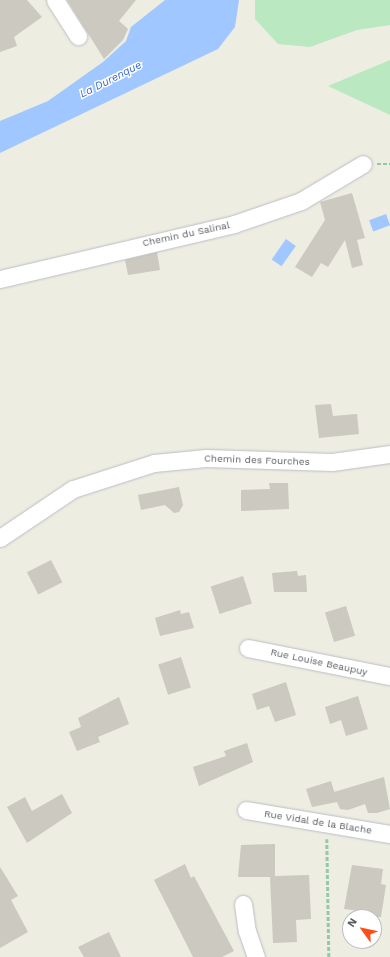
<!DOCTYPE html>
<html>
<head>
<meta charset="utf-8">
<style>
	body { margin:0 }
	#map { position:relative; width:390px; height:957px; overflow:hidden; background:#eeede1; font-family:"Work Sans",sans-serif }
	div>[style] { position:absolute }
	.green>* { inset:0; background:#bae8c1 }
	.water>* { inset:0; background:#a0c7ff; transform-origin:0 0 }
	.building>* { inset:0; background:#cbc9c0; transform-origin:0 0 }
	.path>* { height:2.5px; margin-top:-1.25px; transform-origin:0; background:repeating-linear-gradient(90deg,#93c9aa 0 4px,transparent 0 6px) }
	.roads { filter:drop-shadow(0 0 1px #bbbdc4) drop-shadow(0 0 1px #bbbdc4) }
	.street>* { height:17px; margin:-8.5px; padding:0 8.5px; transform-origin:8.5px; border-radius:8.5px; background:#fff }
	span { translate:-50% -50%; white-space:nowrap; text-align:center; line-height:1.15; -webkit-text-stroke:3px #fff; paint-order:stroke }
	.street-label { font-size:10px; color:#595c63 }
	.water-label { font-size:11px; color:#3769cd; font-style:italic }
	.north { position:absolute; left:342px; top:909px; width:40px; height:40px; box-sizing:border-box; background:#fff; border:1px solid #bdbec1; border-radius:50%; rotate:303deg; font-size:11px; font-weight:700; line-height:16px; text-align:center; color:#595c63 }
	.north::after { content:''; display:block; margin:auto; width:14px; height:18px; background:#f94f1b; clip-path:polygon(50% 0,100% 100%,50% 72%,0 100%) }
</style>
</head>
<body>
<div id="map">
	<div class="green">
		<i style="clip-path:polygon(255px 0,390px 0,390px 25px,357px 30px,310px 47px,278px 44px,255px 19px)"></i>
		<i style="clip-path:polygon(390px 60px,390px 115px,328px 86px)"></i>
	</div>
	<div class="water">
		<i style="clip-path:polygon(165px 0,239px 0,235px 27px,218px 49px,0 153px,0 121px,48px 101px,103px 62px,126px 41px,131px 27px)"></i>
		<i style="left:386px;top:214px;width:12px;height:18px;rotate:70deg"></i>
		<i style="left:286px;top:239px;width:12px;height:25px;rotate:35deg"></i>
	</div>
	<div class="building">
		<i style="clip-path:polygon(0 0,27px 0,42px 17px,14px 37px,17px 46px,0 52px)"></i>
		<i style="clip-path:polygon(67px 0,136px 0,119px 21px,128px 29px,123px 40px,104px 59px)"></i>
		<i style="clip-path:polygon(352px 193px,365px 238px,357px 240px,363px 265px,352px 268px,345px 240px,328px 267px,321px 263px,312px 277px,295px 267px,325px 220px,320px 202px)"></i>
		<i style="clip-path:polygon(157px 252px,160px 270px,128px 275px,125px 260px)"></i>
		<i style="clip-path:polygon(331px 404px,333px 416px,357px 414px,359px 434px,319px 438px,315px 405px)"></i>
		<i style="clip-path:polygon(269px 483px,288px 483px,289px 509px,241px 511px,241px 490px,270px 489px)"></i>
		<i style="clip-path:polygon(179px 487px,183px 505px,179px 512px,174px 513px,165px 505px,141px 510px,138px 495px)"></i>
		<i style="left:51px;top:560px;width:25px;height:27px;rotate:63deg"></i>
		<i style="clip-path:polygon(297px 571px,298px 576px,306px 575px,307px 592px,274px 592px,272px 573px)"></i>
		<i style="left:243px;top:576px;width:29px;height:34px;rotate:72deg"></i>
		<i style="left:346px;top:606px;width:31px;height:22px;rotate:73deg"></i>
		<i style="clip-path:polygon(180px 610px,181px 614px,189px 612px,194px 628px,160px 636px,155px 618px)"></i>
		<i style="left:181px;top:657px;width:32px;height:24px;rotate:72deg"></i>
		<i style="clip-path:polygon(286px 682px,296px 715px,275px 722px,269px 706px,257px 710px,252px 694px)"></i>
		<i style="clip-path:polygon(358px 696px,368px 729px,346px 736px,341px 720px,330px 724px,325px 707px)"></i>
		<i style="clip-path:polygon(119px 697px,129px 724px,98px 737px,100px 742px,77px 751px,69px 732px,81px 727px,78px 718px)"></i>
		<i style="clip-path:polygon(247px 743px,253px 762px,199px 786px,193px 767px,226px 756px,224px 751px)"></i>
		<i style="clip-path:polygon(384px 777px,390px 809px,377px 813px,368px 813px,365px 804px,348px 810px,340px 809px,337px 802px,312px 807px,306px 789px,331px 781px,337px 801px,334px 792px)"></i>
		<i style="clip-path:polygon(62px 794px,72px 813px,27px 843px,7px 807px,25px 797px,32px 811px)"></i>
		<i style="clip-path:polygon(275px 844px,275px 876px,309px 875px,311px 919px,296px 920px,297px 942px,273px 943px,270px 877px,238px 877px,241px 845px)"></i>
		<i style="clip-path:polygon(185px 864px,191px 878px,194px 876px,234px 951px,222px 957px,193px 957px,154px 880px)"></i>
		<i style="clip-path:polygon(352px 865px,383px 869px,381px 884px,386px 885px,381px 917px,359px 917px,360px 911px,344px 909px)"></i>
		<i style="clip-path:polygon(0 867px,18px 896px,11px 900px,28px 932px,0 948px)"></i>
		<i style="clip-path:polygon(109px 932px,121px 957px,84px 957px,78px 947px)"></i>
	</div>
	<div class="path">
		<i style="left:377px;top:164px;width:13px"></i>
		<i style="left:327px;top:839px;width:118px;rotate:89deg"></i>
	</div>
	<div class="roads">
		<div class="street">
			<i style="left:55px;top:0;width:43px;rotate:57.4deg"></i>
			<i style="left:0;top:279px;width:240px;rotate:-13.2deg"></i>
			<i style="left:234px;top:224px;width:71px;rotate:-18.9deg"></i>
			<i style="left:301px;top:201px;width:72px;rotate:-30.8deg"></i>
			<i style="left:0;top:538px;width:88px;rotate:-33.9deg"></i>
			<i style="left:73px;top:489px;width:85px;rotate:-17.8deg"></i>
			<i style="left:154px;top:463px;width:52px;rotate:-5.5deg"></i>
			<i style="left:206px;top:458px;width:126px;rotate:1.8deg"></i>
			<i style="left:332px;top:462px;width:59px;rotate:-7.9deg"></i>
			<i style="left:248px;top:648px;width:145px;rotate:11.2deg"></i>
			<i style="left:246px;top:810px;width:146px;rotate:9.5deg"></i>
			<i style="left:243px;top:904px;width:27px;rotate:82deg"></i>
			<i style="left:247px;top:931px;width:28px;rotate:71deg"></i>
		</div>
	</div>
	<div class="street-label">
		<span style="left:186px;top:234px;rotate:-12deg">Chemin du Salinal</span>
		<span style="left:257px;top:460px;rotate:2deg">Chemin des Fourches</span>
		<span style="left:319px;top:662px;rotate:12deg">Rue Louise Beaupuy</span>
		<span style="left:318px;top:822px;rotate:9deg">Rue Vidal de la Blache</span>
	</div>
	<div class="water-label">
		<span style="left:111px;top:80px;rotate:-27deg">La Durenque</span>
	</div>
	<div class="north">N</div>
</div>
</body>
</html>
